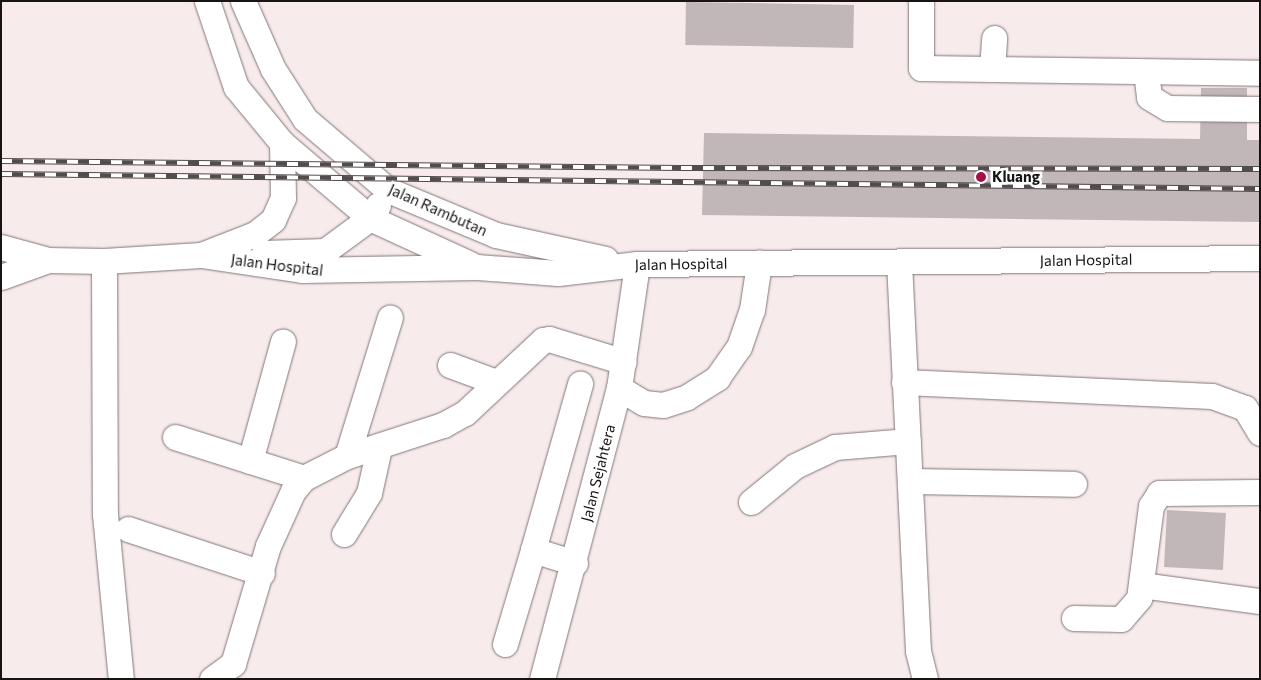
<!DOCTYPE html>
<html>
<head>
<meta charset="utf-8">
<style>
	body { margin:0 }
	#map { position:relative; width:1261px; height:680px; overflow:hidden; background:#f7ebec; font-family:Commissioner,sans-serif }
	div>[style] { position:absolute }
	.building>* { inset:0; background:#c1b6b8; transform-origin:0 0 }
	.roads { filter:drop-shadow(0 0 1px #817678) drop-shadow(0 0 1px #817678) }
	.minor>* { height:25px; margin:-12.5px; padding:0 12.5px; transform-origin:12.5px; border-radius:12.5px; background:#fff }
	.rail>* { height:5.5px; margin-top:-2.75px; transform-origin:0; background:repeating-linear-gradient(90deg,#fff 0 11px,#524c4c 0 22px); box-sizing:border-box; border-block:1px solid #524c4c }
	.dots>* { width:14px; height:14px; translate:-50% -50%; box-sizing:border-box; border:2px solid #fff; border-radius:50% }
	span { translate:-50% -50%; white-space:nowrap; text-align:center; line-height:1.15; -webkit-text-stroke:5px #fff; paint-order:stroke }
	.poi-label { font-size:15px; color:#181414; font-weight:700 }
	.left { translate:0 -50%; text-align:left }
	.street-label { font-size:15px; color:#181414 }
	.frame { position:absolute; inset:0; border:2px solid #181414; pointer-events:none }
</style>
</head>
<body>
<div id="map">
	<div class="building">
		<i style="left:686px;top:2px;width:168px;height:43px;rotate:1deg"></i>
		<i style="clip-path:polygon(1201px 88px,1247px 88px,1247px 140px,1260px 140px,1260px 222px,702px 215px,704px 133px,1200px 139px)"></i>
		<i style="left:1167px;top:510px;width:59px;height:57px;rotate:3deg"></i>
	</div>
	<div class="roads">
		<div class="minor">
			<i style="left:207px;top:1px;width:91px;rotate:71.4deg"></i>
			<i style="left:236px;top:87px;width:72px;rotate:50.6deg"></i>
			<i style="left:282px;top:143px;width:116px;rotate:40.4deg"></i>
			<i style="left:370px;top:218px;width:110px;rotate:24.7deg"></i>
			<i style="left:243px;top:1px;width:74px;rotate:66.2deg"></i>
			<i style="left:273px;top:69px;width:59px;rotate:57.4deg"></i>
			<i style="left:305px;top:119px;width:109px;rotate:40.5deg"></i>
			<i style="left:388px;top:190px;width:117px;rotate:22.6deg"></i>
			<i style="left:496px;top:235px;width:112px;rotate:12.4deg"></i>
			<i style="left:921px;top:1px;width:67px;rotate:90deg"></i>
			<i style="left:921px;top:68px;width:339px;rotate:0.8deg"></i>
			<i style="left:992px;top:69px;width:31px;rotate:-86deg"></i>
			<i style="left:1146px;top:72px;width:25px;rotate:83deg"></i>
			<i style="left:1149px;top:97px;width:21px;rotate:31deg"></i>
			<i style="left:1167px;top:108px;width:93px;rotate:0.6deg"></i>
			<i style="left:1px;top:247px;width:49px;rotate:15.5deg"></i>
			<i style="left:48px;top:260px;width:56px;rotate:1deg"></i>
			<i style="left:104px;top:261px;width:97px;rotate:-3.5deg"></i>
			<i style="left:201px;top:255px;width:102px;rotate:8.4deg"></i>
			<i style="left:302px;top:270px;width:175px;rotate:-1deg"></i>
			<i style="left:477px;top:267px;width:81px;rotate:4.2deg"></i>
			<i style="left:558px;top:273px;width:80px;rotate:-6.5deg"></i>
			<i style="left:637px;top:264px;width:623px;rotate:-0.55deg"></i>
			<i style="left:264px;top:253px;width:61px;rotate:-1.9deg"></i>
			<i style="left:325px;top:251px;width:56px;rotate:-36.3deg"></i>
			<i style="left:370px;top:218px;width:15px;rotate:-58deg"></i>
			<i style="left:204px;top:254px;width:55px;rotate:-21.4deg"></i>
			<i style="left:255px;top:234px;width:23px;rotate:-38deg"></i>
			<i style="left:273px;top:220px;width:24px;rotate:-66deg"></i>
			<i style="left:283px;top:198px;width:55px;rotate:-91deg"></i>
			<i style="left:104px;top:261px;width:253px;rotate:89.8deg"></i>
			<i style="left:105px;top:514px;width:166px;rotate:84.5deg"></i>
			<i style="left:899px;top:262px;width:389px;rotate:87.2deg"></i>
			<i style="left:918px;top:651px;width:29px;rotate:76deg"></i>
			<i style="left:1px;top:277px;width:50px;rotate:-19.9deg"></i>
			<i style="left:450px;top:365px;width:49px;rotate:20.3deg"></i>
			<i style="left:904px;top:382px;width:308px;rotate:2.6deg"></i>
			<i style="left:1212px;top:396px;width:35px;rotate:20deg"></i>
			<i style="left:1245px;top:408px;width:29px;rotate:59deg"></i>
			<i style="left:619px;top:388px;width:29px;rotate:31deg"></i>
			<i style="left:644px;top:403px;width:19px;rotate:6deg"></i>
			<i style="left:663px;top:405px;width:25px;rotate:-18deg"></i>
			<i style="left:687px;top:397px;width:36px;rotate:-32deg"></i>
			<i style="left:717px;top:378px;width:38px;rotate:-55deg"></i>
			<i style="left:739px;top:347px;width:39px;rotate:-71deg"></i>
			<i style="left:752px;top:310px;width:48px;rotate:-81.5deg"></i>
			<i style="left:175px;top:437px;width:135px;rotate:17.6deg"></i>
			<i style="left:347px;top:456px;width:145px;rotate:-72.8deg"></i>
			<i style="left:250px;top:461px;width:124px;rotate:-74.6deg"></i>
			<i style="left:910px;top:481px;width:164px;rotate:1deg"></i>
			<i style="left:751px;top:502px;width:57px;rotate:-39.3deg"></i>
			<i style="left:795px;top:466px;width:44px;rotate:-25.4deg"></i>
			<i style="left:835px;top:447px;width:73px;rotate:-4.7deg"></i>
			<i style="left:128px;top:529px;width:141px;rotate:18.2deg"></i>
			<i style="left:344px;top:534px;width:48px;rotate:-58.6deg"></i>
			<i style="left:369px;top:493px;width:46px;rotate:-77.5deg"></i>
			<i style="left:575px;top:563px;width:44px;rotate:-162.8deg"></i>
			<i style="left:533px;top:550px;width:173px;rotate:-74.2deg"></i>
			<i style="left:1141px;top:585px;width:120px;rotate:7.7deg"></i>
			<i style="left:1074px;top:618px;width:47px;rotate:1.2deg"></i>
			<i style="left:1121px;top:619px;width:28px;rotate:-49deg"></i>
			<i style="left:1139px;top:598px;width:93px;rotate:-82.6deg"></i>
			<i style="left:1151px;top:506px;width:15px;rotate:-58deg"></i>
			<i style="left:1159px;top:493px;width:101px;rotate:-0.6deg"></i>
			<i style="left:505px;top:644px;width:98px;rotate:-73.4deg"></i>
			<i style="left:212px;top:679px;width:26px;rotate:-36deg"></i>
			<i style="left:233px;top:664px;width:123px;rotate:-73.5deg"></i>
			<i style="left:268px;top:546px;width:60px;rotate:-65.6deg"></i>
			<i style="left:293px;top:491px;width:17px;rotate:-50deg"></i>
			<i style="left:304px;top:478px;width:48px;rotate:-27.1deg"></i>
			<i style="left:347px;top:456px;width:101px;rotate:-17.9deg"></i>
			<i style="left:443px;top:425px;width:25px;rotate:-29deg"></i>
			<i style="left:465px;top:413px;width:107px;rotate:-43.1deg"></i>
			<i style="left:543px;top:340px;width:6px;rotate:-9deg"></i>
			<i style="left:549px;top:339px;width:78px;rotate:17deg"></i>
			<i style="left:542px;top:679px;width:301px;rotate:-75.2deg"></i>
			<i style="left:619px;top:388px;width:125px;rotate:-81.7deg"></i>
		</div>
	</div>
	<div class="rail">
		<i style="left:1px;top:161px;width:680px;rotate:0.59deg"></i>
		<i style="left:681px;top:168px;width:579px;rotate:0.1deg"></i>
		<i style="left:1px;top:174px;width:1259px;rotate:0.68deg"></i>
	</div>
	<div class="dots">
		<i style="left:981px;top:177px;background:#a61048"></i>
	</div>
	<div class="poi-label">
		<span class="left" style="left:992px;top:177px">Kluang</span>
	</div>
	<div class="street-label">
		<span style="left:438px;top:210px;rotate:24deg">Jalan Rambutan</span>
		<span style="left:1086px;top:260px;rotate:-1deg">Jalan Hospital</span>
		<span style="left:681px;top:264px;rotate:-1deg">Jalan Hospital</span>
		<span style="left:277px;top:265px;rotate:7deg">Jalan Hospital</span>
		<span style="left:598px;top:473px;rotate:-76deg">Jalan Sejahtera</span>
	</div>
	<div class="frame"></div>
</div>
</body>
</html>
